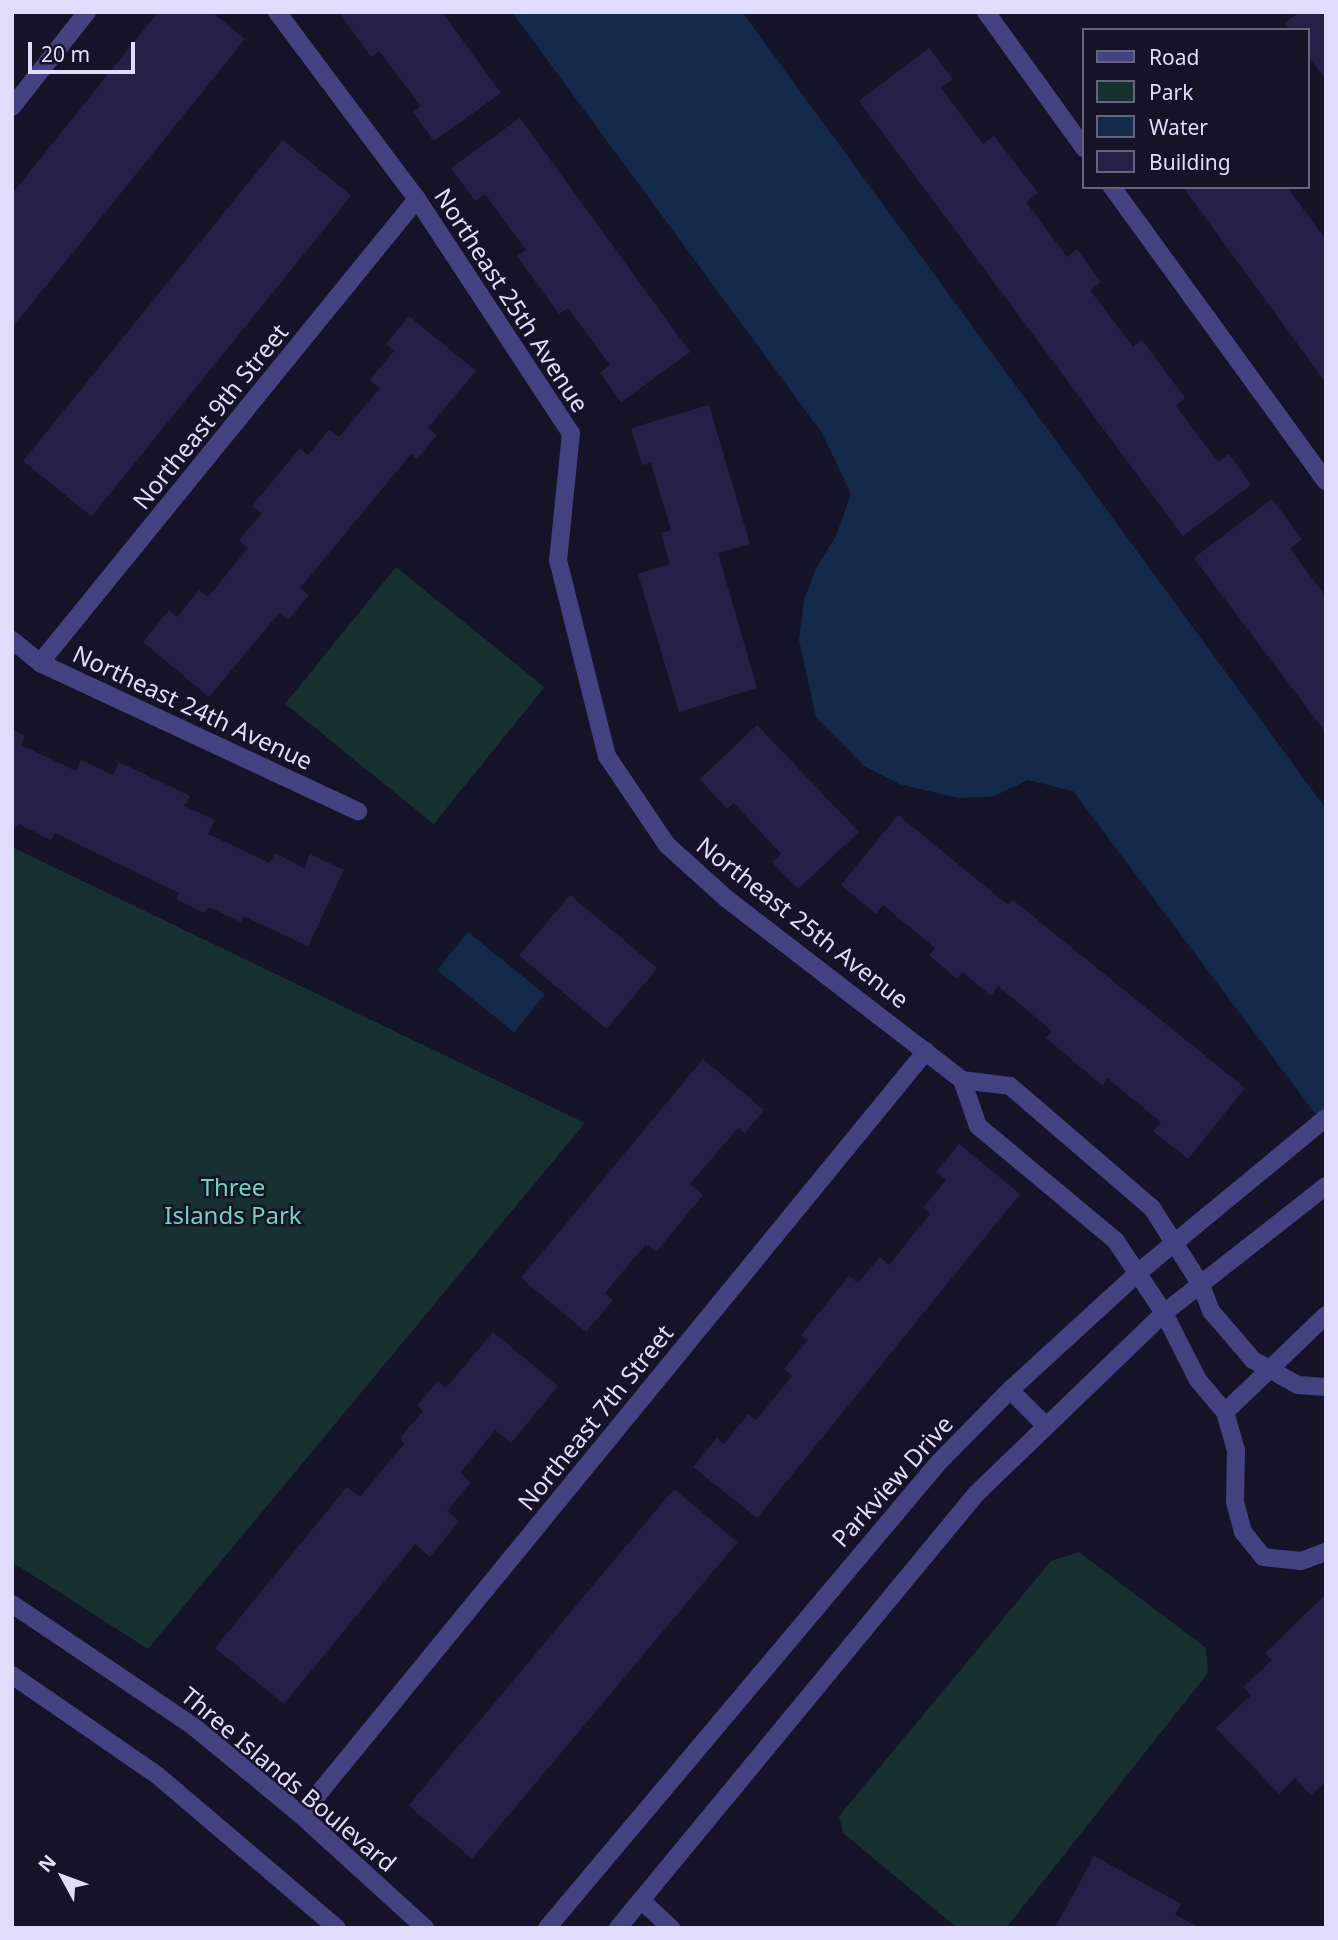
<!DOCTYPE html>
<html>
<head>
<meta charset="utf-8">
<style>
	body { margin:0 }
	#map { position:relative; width:1338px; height:1940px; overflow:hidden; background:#151327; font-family:"Noto Sans",sans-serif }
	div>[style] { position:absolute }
	.green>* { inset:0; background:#16312f; transform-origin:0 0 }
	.water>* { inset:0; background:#142a4a; transform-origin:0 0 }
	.building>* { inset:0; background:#272046; transform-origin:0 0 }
	.minor>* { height:18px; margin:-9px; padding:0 9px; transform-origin:9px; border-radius:9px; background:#424281 }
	span { translate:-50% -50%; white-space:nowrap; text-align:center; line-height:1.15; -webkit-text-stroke:5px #151327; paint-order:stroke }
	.street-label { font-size:24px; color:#dfdcfc }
	.park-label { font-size:24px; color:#6ed5b8 }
	.frame { position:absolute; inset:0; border:14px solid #dfdcfc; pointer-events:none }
	.legend { position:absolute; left:1082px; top:28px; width:228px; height:161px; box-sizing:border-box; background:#151327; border:2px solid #66637c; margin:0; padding:9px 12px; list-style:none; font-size:21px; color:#dfdcfc }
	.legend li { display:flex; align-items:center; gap:14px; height:35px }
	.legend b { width:35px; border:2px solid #66637c }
	.north { position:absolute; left:28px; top:1842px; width:70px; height:70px; -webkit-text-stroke:5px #151327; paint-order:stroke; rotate:311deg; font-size:19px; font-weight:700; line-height:28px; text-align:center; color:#dfdcfc }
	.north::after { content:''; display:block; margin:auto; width:24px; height:32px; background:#dfdcfc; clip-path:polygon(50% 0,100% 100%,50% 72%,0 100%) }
	.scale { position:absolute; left:28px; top:42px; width:107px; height:32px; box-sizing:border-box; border:4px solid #dfdcfc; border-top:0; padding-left:9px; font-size:21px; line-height:24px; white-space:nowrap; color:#dfdcfc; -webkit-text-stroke:5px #151327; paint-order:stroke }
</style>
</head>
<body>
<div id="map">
	<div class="green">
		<i style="left:396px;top:567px;width:191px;height:176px;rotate:39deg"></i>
		<i style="clip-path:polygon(12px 847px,585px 1123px,148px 1649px,12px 1562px)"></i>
		<i style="clip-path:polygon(1079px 1552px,1206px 1648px,1208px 1673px,1006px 1928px,957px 1928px,843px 1833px,839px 1816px,1051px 1561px)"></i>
	</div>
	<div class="water">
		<i style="clip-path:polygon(512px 12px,742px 12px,1326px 809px,1326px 1128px,1073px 791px,1028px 780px,992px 797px,958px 798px,899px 784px,864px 766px,816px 717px,799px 640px,804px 600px,816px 568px,836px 536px,851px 494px,822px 433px)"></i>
		<i style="left:468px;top:932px;width:99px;height:49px;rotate:39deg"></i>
	</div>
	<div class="building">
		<i style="clip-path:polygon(158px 12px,212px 12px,245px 39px,12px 328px,12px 194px)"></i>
		<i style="clip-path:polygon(339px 12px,442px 12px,501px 93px,434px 141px,413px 112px,421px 106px,379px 51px,371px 57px)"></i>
		<i style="clip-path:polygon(1300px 12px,1326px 12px,1326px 80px,1308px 56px,1308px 30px,1289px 30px,1284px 23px)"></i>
		<i style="clip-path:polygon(929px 48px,953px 79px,941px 88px,983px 144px,994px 136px,1038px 193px,1026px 202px,1067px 257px,1077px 249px,1101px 282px,1090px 290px,1133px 347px,1142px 340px,1185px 398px,1176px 406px,1218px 462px,1229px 454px,1251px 485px,1183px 536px,859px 101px)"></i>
		<i style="clip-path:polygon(520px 118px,690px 352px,621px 402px,600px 373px,610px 365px,568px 308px,559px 314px,517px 256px,526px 250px,485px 194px,475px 201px,451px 168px)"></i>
		<i style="left:283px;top:140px;width:88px;height:413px;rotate:39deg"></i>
		<i style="clip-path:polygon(1183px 187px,1287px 187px,1326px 240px,1326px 383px)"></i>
		<i style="clip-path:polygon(409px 316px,476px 371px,428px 428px,437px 435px,417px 459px,411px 454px,300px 588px,309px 595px,288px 620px,279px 613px,209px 697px,143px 642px,169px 610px,177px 617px,199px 590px,208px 597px,248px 548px,239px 540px,262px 513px,252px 506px,300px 448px,308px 455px,329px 430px,339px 437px,380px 388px,370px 380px,394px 351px,386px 344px)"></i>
		<i style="clip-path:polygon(709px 405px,750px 544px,718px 553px,757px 688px,679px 712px,638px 574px,670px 564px,661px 533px,671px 530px,651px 463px,642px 465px,631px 428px)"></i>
		<i style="clip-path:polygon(1272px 499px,1302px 539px,1290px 549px,1326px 597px,1326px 733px,1194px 558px)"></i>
		<i style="clip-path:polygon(757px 725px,859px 832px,798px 889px,772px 862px,781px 854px,734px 803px,727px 809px,700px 779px)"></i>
		<i style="clip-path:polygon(12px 729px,25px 736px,21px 745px,76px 771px,81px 760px,113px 775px,119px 762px,190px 796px,184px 806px,215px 820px,208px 834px,270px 863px,275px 853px,304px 868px,310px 854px,344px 870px,308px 946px,243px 916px,241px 922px,209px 907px,204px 913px,176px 899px,179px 893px,55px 833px,51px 840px,19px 824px,12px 830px)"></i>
		<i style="clip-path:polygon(898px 815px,1008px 905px,1013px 900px,1245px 1088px,1188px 1159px,1153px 1131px,1161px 1122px,1107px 1078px,1103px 1086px,1046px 1038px,1052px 1031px,998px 986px,991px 996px,963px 972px,957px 979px,929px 955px,935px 948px,883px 905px,876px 914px,841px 885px)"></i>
		<i style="left:570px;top:895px;width:114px;height:79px;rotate:40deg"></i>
		<i style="clip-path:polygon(703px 1059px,764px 1110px,745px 1133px,738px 1128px,690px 1184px,703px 1195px,656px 1252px,646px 1244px,605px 1293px,613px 1300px,586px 1332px,521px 1278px)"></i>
		<i style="clip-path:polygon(959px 1144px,1020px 1194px,757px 1518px,693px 1467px,717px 1438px,724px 1444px,748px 1414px,756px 1420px,792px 1376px,784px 1369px,808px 1340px,801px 1335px,849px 1276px,858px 1283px,880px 1257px,889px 1265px,930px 1214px,923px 1208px,946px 1180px,936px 1172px)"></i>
		<i style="clip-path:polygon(493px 1332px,558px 1386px,511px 1443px,495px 1430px,460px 1473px,471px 1482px,447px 1511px,459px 1521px,430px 1557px,415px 1544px,284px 1704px,215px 1648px,347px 1487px,360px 1497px,404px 1444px,400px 1438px,423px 1411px,417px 1406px,438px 1381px,446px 1388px)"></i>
		<i style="left:674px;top:1489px;width:83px;height:413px;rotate:40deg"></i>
		<i style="clip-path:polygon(1326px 1594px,1326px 1781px,1311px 1795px,1295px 1778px,1279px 1794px,1216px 1728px,1251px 1695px,1243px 1687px,1272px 1660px,1265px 1653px)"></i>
		<i style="clip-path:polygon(1094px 1856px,1181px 1904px,1175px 1914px,1199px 1928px,1055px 1928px)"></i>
	</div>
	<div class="minor">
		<i style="left:277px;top:12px;width:234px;rotate:53.2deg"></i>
		<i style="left:417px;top:199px;width:280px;rotate:56.7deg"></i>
		<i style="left:571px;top:433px;width:128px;rotate:95.8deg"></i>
		<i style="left:558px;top:560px;width:202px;rotate:76deg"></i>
		<i style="left:607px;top:756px;width:107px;rotate:56deg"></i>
		<i style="left:667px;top:845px;width:81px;rotate:42deg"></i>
		<i style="left:727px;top:899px;width:297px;rotate:37.6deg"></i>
		<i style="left:962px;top:1080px;width:49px;rotate:70.8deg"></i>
		<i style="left:978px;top:1126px;width:178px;rotate:39.8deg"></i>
		<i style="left:1115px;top:1240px;width:88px;rotate:56.1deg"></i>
		<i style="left:1164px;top:1313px;width:75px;rotate:63.1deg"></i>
		<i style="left:1198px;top:1380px;width:42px;rotate:49.8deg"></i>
		<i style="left:1225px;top:1412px;width:40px;rotate:74deg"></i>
		<i style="left:1236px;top:1450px;width:52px;rotate:91.1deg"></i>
		<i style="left:1235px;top:1502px;width:31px;rotate:75deg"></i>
		<i style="left:1243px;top:1532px;width:32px;rotate:51deg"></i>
		<i style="left:1263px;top:1557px;width:38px;rotate:6deg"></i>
		<i style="left:1301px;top:1561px;width:27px;rotate:-20deg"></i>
		<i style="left:986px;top:12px;width:168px;rotate:54.2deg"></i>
		<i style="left:12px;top:107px;width:121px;rotate:-51.7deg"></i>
		<i style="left:1112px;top:187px;width:364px;rotate:54deg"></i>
		<i style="left:12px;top:640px;width:36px;rotate:39deg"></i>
		<i style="left:40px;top:663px;width:351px;rotate:25deg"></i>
		<i style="left:40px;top:663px;width:598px;rotate:-50.91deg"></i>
		<i style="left:962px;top:1080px;width:48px;rotate:7.1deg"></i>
		<i style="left:1010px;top:1086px;width:187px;rotate:40.7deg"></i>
		<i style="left:1152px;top:1208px;width:91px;rotate:57.5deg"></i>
		<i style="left:1201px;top:1285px;width:28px;rotate:69deg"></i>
		<i style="left:1211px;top:1311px;width:65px;rotate:49.4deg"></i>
		<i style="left:1253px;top:1360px;width:51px;rotate:29.1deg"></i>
		<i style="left:1298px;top:1385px;width:28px;rotate:4deg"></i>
		<i style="left:1010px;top:1390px;width:49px;rotate:45deg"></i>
		<i style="left:1225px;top:1412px;width:140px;rotate:-43.8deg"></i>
		<i style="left:12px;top:1604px;width:218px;rotate:34deg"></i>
		<i style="left:193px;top:1726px;width:140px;rotate:39.5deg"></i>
		<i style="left:301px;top:1815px;width:168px;rotate:42.3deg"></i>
		<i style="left:12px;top:1675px;width:176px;rotate:34.6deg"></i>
		<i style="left:157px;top:1775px;width:236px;rotate:40.4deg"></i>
		<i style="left:301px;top:1815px;width:987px;rotate:-50.71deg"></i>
		<i style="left:642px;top:1901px;width:40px;rotate:43deg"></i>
		<i style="left:547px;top:1928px;width:609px;rotate:-49.93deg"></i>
		<i style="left:939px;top:1462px;width:101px;rotate:-45.4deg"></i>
		<i style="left:1010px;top:1390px;width:175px;rotate:-42.5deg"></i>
		<i style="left:1139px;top:1272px;width:242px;rotate:-39.5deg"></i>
		<i style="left:618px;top:1928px;width:563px;rotate:-50.48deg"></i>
		<i style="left:976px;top:1494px;width:261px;rotate:-43.9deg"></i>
		<i style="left:1164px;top:1313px;width:206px;rotate:-38.1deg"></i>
	</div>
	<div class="street-label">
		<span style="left:512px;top:300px;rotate:57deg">Northeast 25th Avenue</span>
		<span style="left:210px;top:416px;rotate:-51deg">Northeast 9th Street</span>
		<span style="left:193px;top:707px;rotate:25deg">Northeast 24th Avenue</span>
		<span style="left:803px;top:922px;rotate:38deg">Northeast 25th Avenue</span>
		<span style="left:595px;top:1417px;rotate:-51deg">Northeast 7th Street</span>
		<span style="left:892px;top:1481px;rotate:-48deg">Parkview Drive</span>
		<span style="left:289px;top:1779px;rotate:40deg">Three Islands Boulevard</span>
	</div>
	<div class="park-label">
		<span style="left:233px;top:1201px">Three<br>Islands Park</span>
	</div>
	<div class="frame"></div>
	<ul class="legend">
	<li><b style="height:9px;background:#424281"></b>Road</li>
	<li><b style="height:19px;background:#16312f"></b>Park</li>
	<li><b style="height:19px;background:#142a4a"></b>Water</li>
	<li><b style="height:19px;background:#272046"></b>Building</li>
	</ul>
	<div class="north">N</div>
	<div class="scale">20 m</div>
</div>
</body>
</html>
